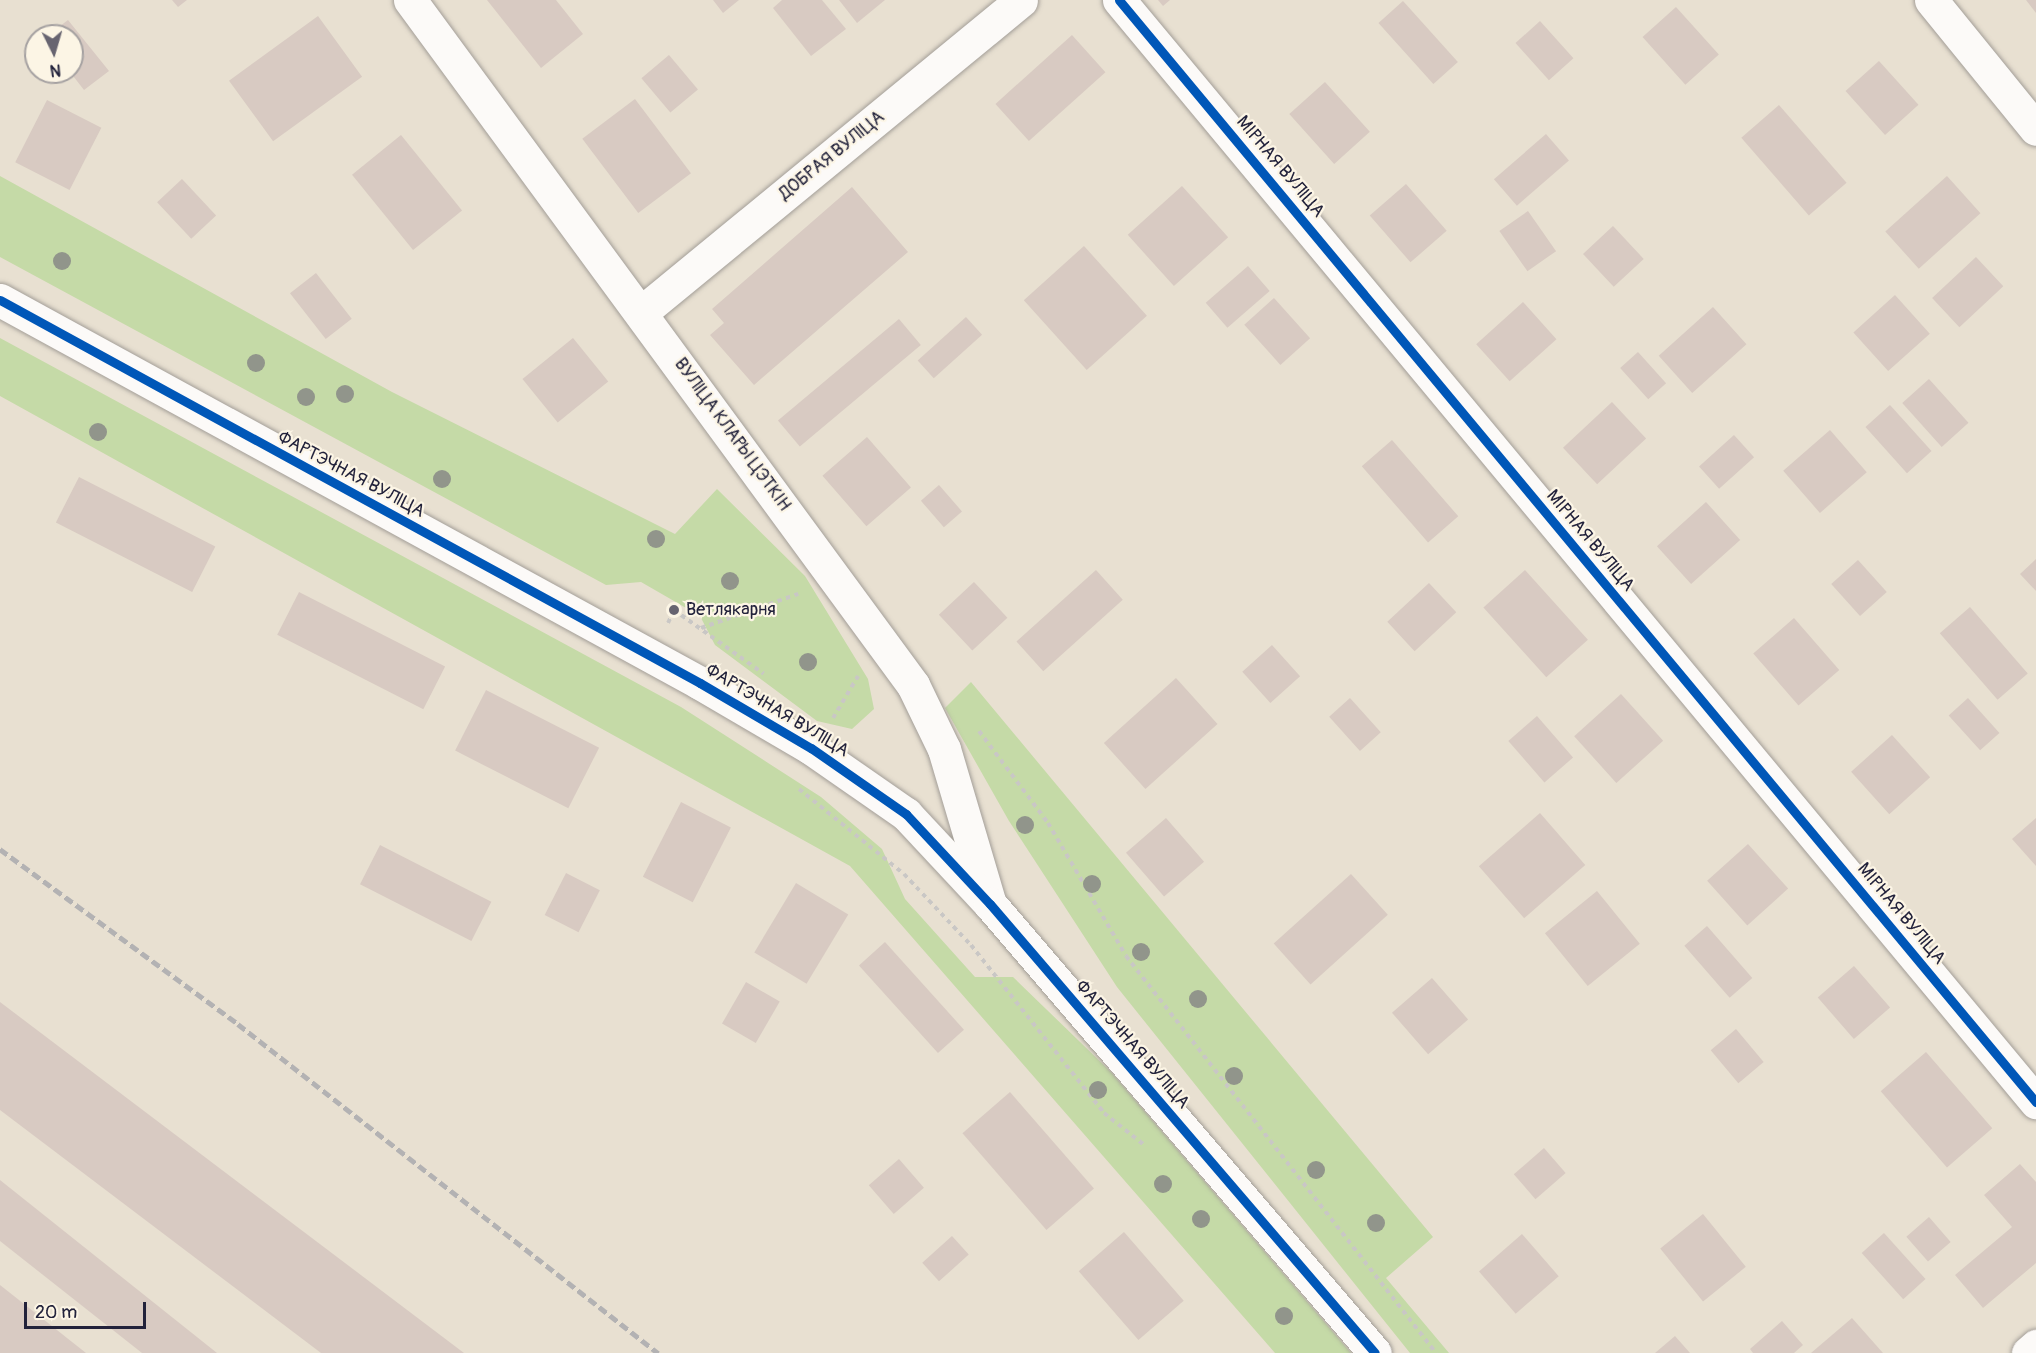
<!DOCTYPE html>
<html>
<head>
<meta charset="utf-8">
<style>
	body { margin:0 }
	#map { position:relative; width:2036px; height:1353px; overflow:hidden; background:#e8e0d1; font-family:Pangolin,sans-serif }
	div>[style] { position:absolute }
	.green>* { inset:0; background:#c5daa7 }
	.building>* { inset:0; background:#d8cac2; transform-origin:0 0 }
	.path>* { height:4px; margin-top:-2px; transform-origin:0; background:repeating-linear-gradient(90deg,#c9c7c5 0 4.5px,transparent 0 9px) }
	.roads { filter:drop-shadow(0 0 2px #a39e98) drop-shadow(0 0 2px #a39e98) }
	.minor>* { height:33px; margin:-16.5px; padding:0 16.5px; transform-origin:16.5px; border-radius:16.5px; background:#fcfaf8 }
	.tertiary>* { height:33px; margin:-16.5px; padding:0 16.5px; transform-origin:16.5px; border-radius:16.5px; background:#fcfaf8 }
	.rail>* { height:4.5px; margin-top:-2.25px; transform-origin:0; background:repeating-linear-gradient(90deg,#b3b2b3 0 9px,transparent 0 13.5px) }
	.cycleway>* { height:9px; margin:-4.5px; padding:0 4.5px; transform-origin:4.5px; border-radius:4.5px; background:#0057b8 }
	.trees>* { width:18px; height:18px; margin:-9px; border-radius:50%; background:#91958b }
	.dots>* { width:16px; height:16px; translate:-50% -50%; box-sizing:border-box; border:3px solid #fcf5e5; border-radius:50% }
	span { translate:-50% -50%; white-space:nowrap; text-align:center; line-height:1.15; -webkit-text-stroke:4.5px #fcf5e5; paint-order:stroke }
	.street-label { font-size:18px; color:#22223b }
	.poi-label { font-size:18px; color:#22223b }
	.left { translate:0 -50%; text-align:left }
	.north { position:absolute; left:24px; top:24px; width:60px; height:60px; box-sizing:border-box; background:#fcf5e5; border:2px solid #a5a1a1; border-radius:50%; rotate:175deg; font-size:16px; font-weight:700; line-height:24px; text-align:center; color:#22223b }
	.north::after { content:''; display:block; margin:auto; width:21px; height:27px; background:#676470; clip-path:polygon(50% 0,100% 100%,50% 72%,0 100%) }
	.scale { position:absolute; left:24px; top:1302px; width:122px; height:27px; box-sizing:border-box; border:3px solid #22223b; border-top:0; padding-left:8px; font-size:18px; line-height:21px; white-space:nowrap; color:#22223b; -webkit-text-stroke:4px #fcf5e5; paint-order:stroke }
</style>
</head>
<body>
<div id="map">
	<div class="green">
		<i style="clip-path:polygon(0 176px,392px 392px,675px 534px,717px 489px,805px 576px,868px 679px,874px 709px,852px 729px,817px 721px,715px 645px,700px 616px,641px 582px,606px 585px,0 257px)"></i>
		<i style="clip-path:polygon(0 338px,681px 707px,821px 797px,882px 849px,905px 899px,975px 977px,1013px 977px,1111px 1072px,1351px 1353px,1275px 1353px,850px 866px,0 396px)"></i>
		<i style="clip-path:polygon(971px 682px,1433px 1237px,1386px 1278px,1449px 1353px,1410px 1353px,1117px 987px,1009px 821px,945px 708px)"></i>
	</div>
	<div class="building">
		<i style="clip-path:polygon(172px 0,187px 0,178px 7px)"></i>
		<i style="clip-path:polygon(487px 0,556px 0,583px 34px,541px 68px)"></i>
		<i style="clip-path:polygon(713px 0,739px 0,723px 13px)"></i>
		<i style="clip-path:polygon(782px 0,822px 0,846px 29px,811px 56px,773px 8px)"></i>
		<i style="clip-path:polygon(839px 0,885px 0,857px 23px)"></i>
		<i style="clip-path:polygon(1158px 0,1170px 0,1163px 6px)"></i>
		<i style="clip-path:polygon(2026px 0,2036px 0,2036px 13px)"></i>
		<i style="left:1403px;top:1px;width:82px;height:33px;rotate:48deg"></i>
		<i style="left:1676px;top:7px;width:64px;height:45px;rotate:48deg"></i>
		<i style="left:318px;top:16px;width:75px;height:110px;rotate:54deg"></i>
		<i style="clip-path:polygon(68px 20px,109px 71px,84px 90px,70px 72px,72px 36px,47px 36px)"></i>
		<i style="left:1540px;top:21px;width:50px;height:33px;rotate:48deg"></i>
		<i style="left:1072px;top:35px;width:50px;height:103px;rotate:48deg"></i>
		<i style="left:669px;top:55px;width:45px;height:36px;rotate:50deg"></i>
		<i style="left:1879px;top:61px;width:59px;height:45px;rotate:48deg"></i>
		<i style="left:1325px;top:82px;width:67px;height:48px;rotate:48deg"></i>
		<i style="left:635px;top:99px;width:93px;height:66px;rotate:53deg"></i>
		<i style="left:47px;top:100px;width:61px;height:70px;rotate:27deg"></i>
		<i style="left:1779px;top:105px;width:103px;height:50px;rotate:49deg"></i>
		<i style="left:1546px;top:134px;width:35px;height:69px;rotate:49deg"></i>
		<i style="left:401px;top:135px;width:97px;height:63px;rotate:51deg"></i>
		<i style="left:1947px;top:176px;width:50px;height:83px;rotate:48deg"></i>
		<i style="left:182px;top:179px;width:50px;height:34px;rotate:47deg"></i>
		<i style="left:1406px;top:184px;width:62px;height:48px;rotate:49deg"></i>
		<i style="left:1182px;top:186px;width:69px;height:73px;rotate:48deg"></i>
		<i style="clip-path:polygon(852px 187px,908px 252px,754px 385px,710px 335px,724px 323px,712px 309px)"></i>
		<i style="left:1528px;top:211px;width:49px;height:35px;rotate:55deg"></i>
		<i style="left:1613px;top:226px;width:45px;height:41px;rotate:47deg"></i>
		<i style="left:1084px;top:246px;width:94px;height:81px;rotate:48deg"></i>
		<i style="left:1976px;top:257px;width:40px;height:60px;rotate:47deg"></i>
		<i style="left:1248px;top:266px;width:33px;height:56px;rotate:49deg"></i>
		<i style="left:316px;top:273px;width:58px;height:33px;rotate:52deg"></i>
		<i style="left:1895px;top:295px;width:52px;height:56px;rotate:48deg"></i>
		<i style="left:1274px;top:298px;width:54px;height:40px;rotate:48deg"></i>
		<i style="left:1523px;top:302px;width:50px;height:63px;rotate:48deg"></i>
		<i style="left:1713px;top:307px;width:50px;height:73px;rotate:48deg"></i>
		<i style="left:966px;top:317px;width:24px;height:65px;rotate:48deg"></i>
		<i style="left:899px;top:319px;width:34px;height:158px;rotate:50deg"></i>
		<i style="left:573px;top:338px;width:56px;height:65px;rotate:51deg"></i>
		<i style="left:1638px;top:352px;width:42px;height:24px;rotate:48deg"></i>
		<i style="left:1929px;top:379px;width:59px;height:36px;rotate:48deg"></i>
		<i style="left:1612px;top:402px;width:50px;height:67px;rotate:47deg"></i>
		<i style="left:1890px;top:405px;width:62px;height:33px;rotate:48deg"></i>
		<i style="left:1830px;top:430px;width:56px;height:62px;rotate:49deg"></i>
		<i style="left:1734px;top:435px;width:30px;height:47px;rotate:48deg"></i>
		<i style="left:867px;top:437px;width:67px;height:59px;rotate:49deg"></i>
		<i style="left:1392px;top:440px;width:101px;height:40px;rotate:49deg"></i>
		<i style="left:79px;top:477px;width:153px;height:51px;rotate:27deg"></i>
		<i style="left:939px;top:485px;width:35px;height:24px;rotate:49deg"></i>
		<i style="left:1706px;top:502px;width:51px;height:66px;rotate:48deg"></i>
		<i style="clip-path:polygon(2036px 559px,2036px 591px,2020px 574px)"></i>
		<i style="left:1858px;top:560px;width:43px;height:36px;rotate:48deg"></i>
		<i style="left:1096px;top:570px;width:40px;height:107px;rotate:48deg"></i>
		<i style="left:1525px;top:570px;width:94px;height:56px;rotate:48deg"></i>
		<i style="left:974px;top:582px;width:49px;height:48px;rotate:47deg"></i>
		<i style="left:1429px;top:583px;width:40px;height:57px;rotate:47deg"></i>
		<i style="left:299px;top:592px;width:164px;height:48px;rotate:27deg"></i>
		<i style="left:1970px;top:607px;width:88px;height:40px;rotate:49deg"></i>
		<i style="left:1794px;top:618px;width:69px;height:54px;rotate:49deg"></i>
		<i style="left:1272px;top:645px;width:42px;height:40px;rotate:48deg"></i>
		<i style="left:1176px;top:678px;width:62px;height:97px;rotate:48deg"></i>
		<i style="left:486px;top:690px;width:127px;height:68px;rotate:27deg"></i>
		<i style="left:1621px;top:694px;width:63px;height:63px;rotate:48deg"></i>
		<i style="left:1350px;top:698px;width:46px;height:28px;rotate:48deg"></i>
		<i style="left:1968px;top:698px;width:47px;height:26px;rotate:48deg"></i>
		<i style="left:1537px;top:716px;width:55px;height:38px;rotate:49deg"></i>
		<i style="left:1892px;top:735px;width:57px;height:55px;rotate:48deg"></i>
		<i style="left:681px;top:802px;width:56px;height:84px;rotate:27deg"></i>
		<i style="left:1540px;top:813px;width:69px;height:81px;rotate:49deg"></i>
		<i style="left:1166px;top:818px;width:58px;height:53px;rotate:49deg"></i>
		<i style="clip-path:polygon(2036px 818px,2036px 866px,2012px 839px)"></i>
		<i style="left:1748px;top:844px;width:60px;height:55px;rotate:48deg"></i>
		<i style="left:380px;top:845px;width:125px;height:44px;rotate:27deg"></i>
		<i style="left:566px;top:873px;width:38px;height:47px;rotate:27deg"></i>
		<i style="left:1351px;top:874px;width:55px;height:104px;rotate:48deg"></i>
		<i style="left:796px;top:883px;width:61px;height:81px;rotate:31deg"></i>
		<i style="left:1597px;top:891px;width:68px;height:67px;rotate:51deg"></i>
		<i style="left:1707px;top:926px;width:69px;height:30px;rotate:49deg"></i>
		<i style="left:885px;top:942px;width:118px;height:35px;rotate:48deg"></i>
		<i style="left:1854px;top:966px;width:55px;height:48px;rotate:49deg"></i>
		<i style="left:1432px;top:978px;width:55px;height:53px;rotate:49deg"></i>
		<i style="left:746px;top:982px;width:39px;height:48px;rotate:30deg"></i>
		<i style="clip-path:polygon(0 1002px,464px 1353px,321px 1353px,0 1110px)"></i>
		<i style="left:1736px;top:1029px;width:43px;height:33px;rotate:50deg"></i>
		<i style="left:1926px;top:1052px;width:101px;height:60px;rotate:49deg"></i>
		<i style="left:1010px;top:1092px;width:128px;height:63px;rotate:49deg"></i>
		<i style="left:1544px;top:1148px;width:33px;height:40px;rotate:49deg"></i>
		<i style="left:899px;top:1159px;width:38px;height:40px;rotate:49deg"></i>
		<i style="clip-path:polygon(2020px 1164px,2036px 1182px,2036px 1263px,1983px 1308px,1955px 1275px,2012px 1227px,1984px 1195px)"></i>
		<i style="clip-path:polygon(0 1180px,217px 1353px,142px 1353px,0 1241px)"></i>
		<i style="left:1703px;top:1214px;width:68px;height:55px;rotate:51deg"></i>
		<i style="left:1929px;top:1217px;width:33px;height:30px;rotate:49deg"></i>
		<i style="left:1124px;top:1232px;width:91px;height:60px;rotate:49deg"></i>
		<i style="left:1884px;top:1233px;width:62px;height:30px;rotate:48deg"></i>
		<i style="left:1522px;top:1234px;width:56px;height:57px;rotate:49deg"></i>
		<i style="left:952px;top:1236px;width:25px;height:40px;rotate:48deg"></i>
		<i style="clip-path:polygon(0 1285px,86px 1353px,0 1353px)"></i>
		<i style="clip-path:polygon(1852px 1318px,1883px 1353px,1811px 1353px)"></i>
		<i style="clip-path:polygon(1782px 1321px,1803px 1345px,1794px 1353px,1753px 1353px,1750px 1349px)"></i>
		<i style="clip-path:polygon(1675px 1336px,1690px 1353px,1655px 1353px)"></i>
	</div>
	<div class="path">
		<i style="left:668px;top:623px;width:14px;rotate:-65deg"></i>
		<i style="left:674px;top:610px;width:110px;rotate:35.4deg"></i>
		<i style="left:701px;top:628px;width:103px;rotate:-19.3deg"></i>
		<i style="left:833px;top:718px;width:49px;rotate:-59.2deg"></i>
		<i style="left:979px;top:731px;width:115px;rotate:53.1deg"></i>
		<i style="left:1048px;top:823px;width:154px;rotate:59.6deg"></i>
		<i style="left:1126px;top:956px;width:504px;rotate:52.02deg"></i>
		<i style="left:799px;top:789px;width:135px;rotate:39deg"></i>
		<i style="left:904px;top:874px;width:98px;rotate:46.7deg"></i>
		<i style="left:971px;top:945px;width:214px;rotate:51.6deg"></i>
		<i style="left:1104px;top:1113px;width:50px;rotate:38.5deg"></i>
	</div>
	<div class="roads">
		<div class="minor">
			<i style="left:410px;top:0;width:850px;rotate:53.71deg"></i>
			<i style="left:913px;top:685px;width:71px;rotate:64.2deg"></i>
			<i style="left:944px;top:749px;width:162px;rotate:73.5deg"></i>
			<i style="left:1119px;top:0;width:1434px;rotate:50.24deg"></i>
			<i style="left:1931px;top:0;width:166px;rotate:50.9deg"></i>
			<i style="left:643px;top:311px;width:489px;rotate:-39.4deg"></i>
			<i style="left:2028px;top:1353px;width:11px;rotate:-41deg"></i>
		</div>
		<div class="tertiary">
			<i style="left:0;top:300px;width:798px;rotate:28.68deg"></i>
			<i style="left:700px;top:683px;width:129px;rotate:30.4deg"></i>
			<i style="left:811px;top:748px;width:116px;rotate:34.8deg"></i>
			<i style="left:906px;top:814px;width:123px;rotate:47deg"></i>
			<i style="left:990px;top:904px;width:591px;rotate:49.39deg"></i>
		</div>
	</div>
	<div class="rail">
		<i style="left:0;top:849px;width:295px;rotate:36.3deg"></i>
		<i style="left:238px;top:1024px;width:534px;rotate:38.07deg"></i>
	</div>
	<div class="cycleway">
		<i style="left:1119px;top:0;width:1434px;rotate:50.24deg"></i>
		<i style="left:0;top:300px;width:798px;rotate:28.68deg"></i>
		<i style="left:700px;top:683px;width:129px;rotate:30.4deg"></i>
		<i style="left:811px;top:748px;width:116px;rotate:34.8deg"></i>
		<i style="left:906px;top:814px;width:123px;rotate:47deg"></i>
		<i style="left:990px;top:904px;width:591px;rotate:49.39deg"></i>
	</div>
	<div class="trees">
		<i style="left:62px;top:261px"></i>
		<i style="left:256px;top:363px"></i>
		<i style="left:345px;top:394px"></i>
		<i style="left:306px;top:397px"></i>
		<i style="left:98px;top:432px"></i>
		<i style="left:442px;top:479px"></i>
		<i style="left:656px;top:539px"></i>
		<i style="left:730px;top:581px"></i>
		<i style="left:808px;top:662px"></i>
		<i style="left:1025px;top:825px"></i>
		<i style="left:1092px;top:884px"></i>
		<i style="left:1141px;top:952px"></i>
		<i style="left:1198px;top:999px"></i>
		<i style="left:1234px;top:1076px"></i>
		<i style="left:1098px;top:1090px"></i>
		<i style="left:1316px;top:1170px"></i>
		<i style="left:1163px;top:1184px"></i>
		<i style="left:1201px;top:1219px"></i>
		<i style="left:1376px;top:1223px"></i>
		<i style="left:1284px;top:1316px"></i>
	</div>
	<div class="dots">
		<i style="left:674px;top:610px;background:#676470"></i>
	</div>
	<div class="street-label">
		<span style="left:832px;top:156px;rotate:-39deg">ДОБРАЯ ВУЛІЦА</span>
		<span style="left:1280px;top:167px;rotate:50deg">МІРНАЯ ВУЛІЦА</span>
		<span style="left:732px;top:435px;rotate:54deg">ВУЛІЦА КЛАРЫ ЦЭТКІН</span>
		<span style="left:351px;top:475px;rotate:28deg">ФАРТЭЧНАЯ ВУЛІЦА</span>
		<span style="left:1590px;top:541px;rotate:50deg">МІРНАЯ ВУЛІЦА</span>
		<span style="left:777px;top:711px;rotate:31deg">ФАРТЭЧНАЯ ВУЛІЦА</span>
		<span style="left:1901px;top:914px;rotate:50deg">МІРНАЯ ВУЛІЦА</span>
		<span style="left:1132px;top:1045px;rotate:49deg">ФАРТЭЧНАЯ ВУЛІЦА</span>
	</div>
	<div class="poi-label">
		<span class="left" style="left:686px;top:610px">Ветлякарня</span>
	</div>
	<div class="north">N</div>
	<div class="scale">20 m</div>
</div>
</body>
</html>
